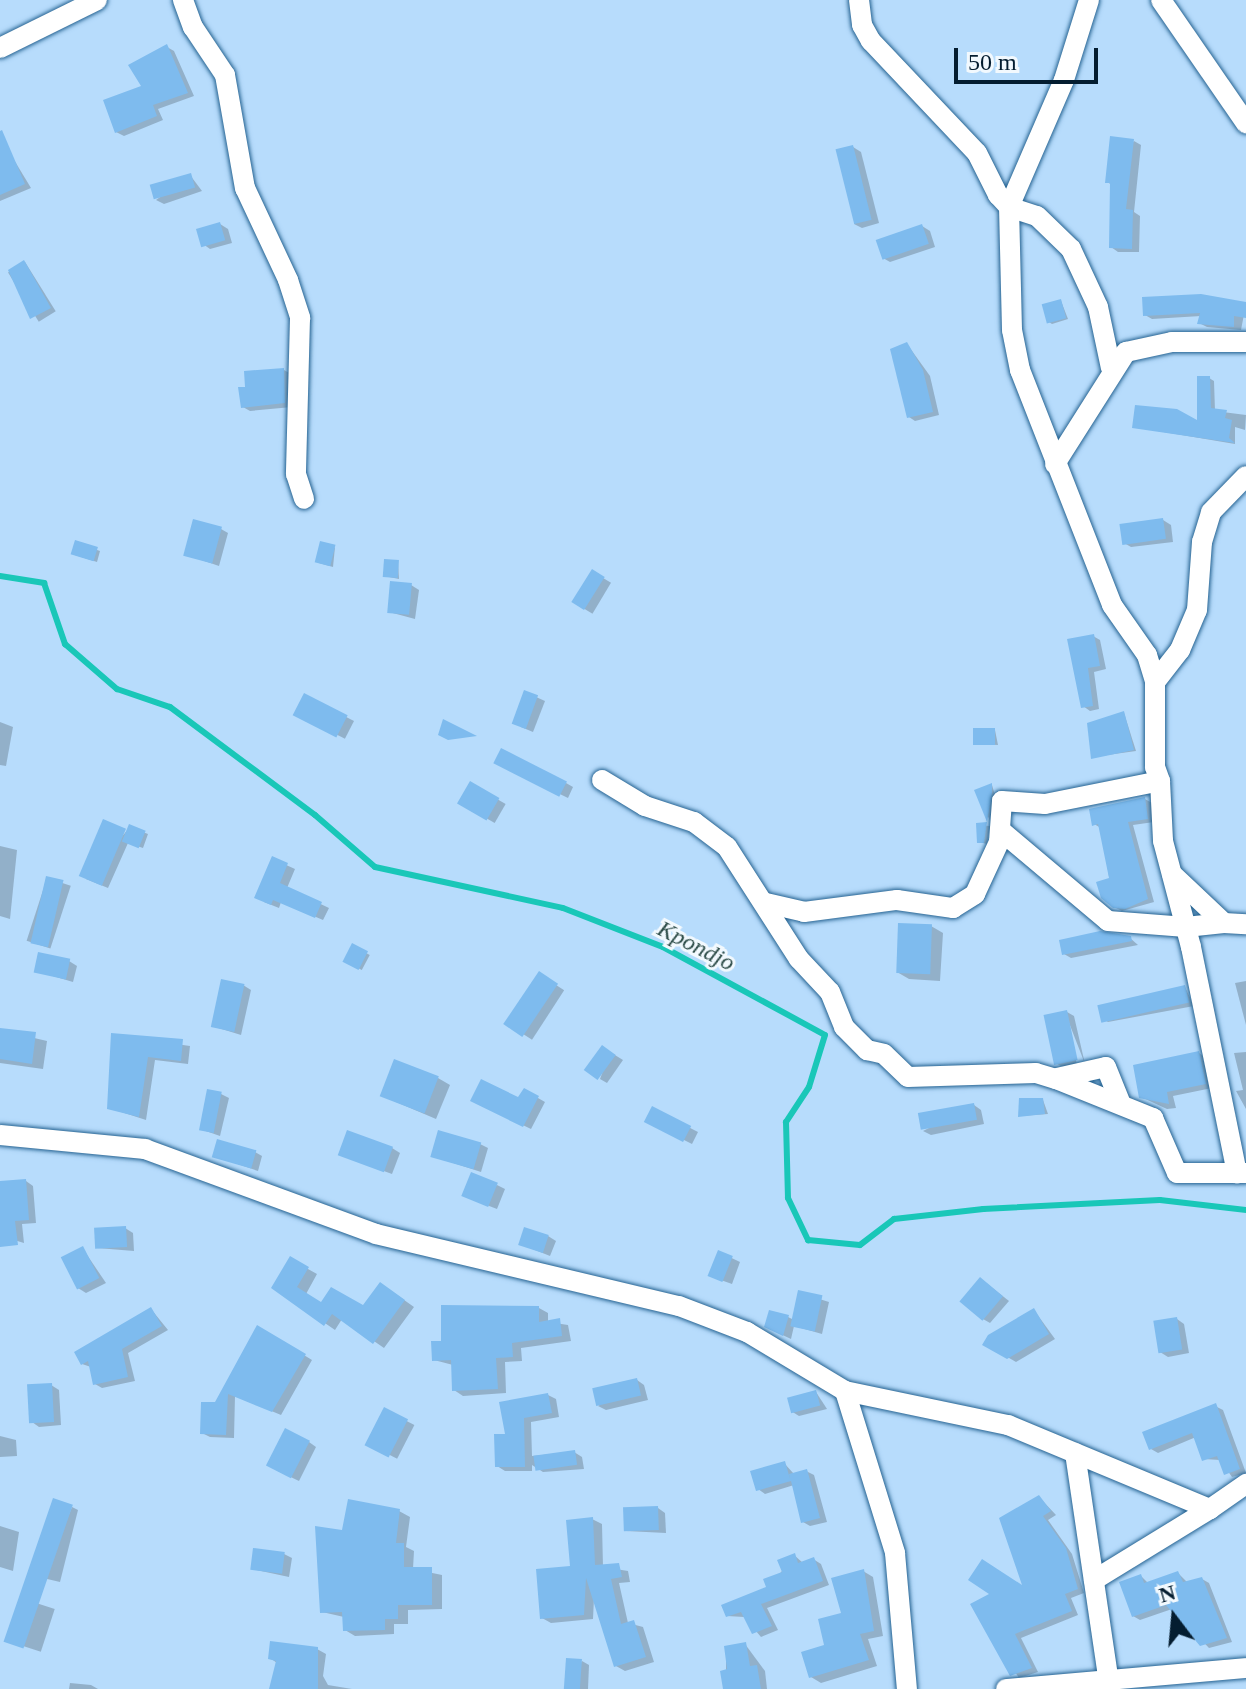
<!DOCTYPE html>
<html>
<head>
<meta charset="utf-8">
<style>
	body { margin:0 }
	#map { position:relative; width:1246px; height:1689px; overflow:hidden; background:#b7dcfc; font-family:Georgia,serif }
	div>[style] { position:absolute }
	.shadow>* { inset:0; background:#0003; transform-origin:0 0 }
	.stream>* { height:6px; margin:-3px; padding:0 3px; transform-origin:3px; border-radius:3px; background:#19c7b8 }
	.building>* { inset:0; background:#7ebbee; transform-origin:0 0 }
	.roads { filter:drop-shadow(0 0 2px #256392) drop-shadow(0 0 2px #256392) }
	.minor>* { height:20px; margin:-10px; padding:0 10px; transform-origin:10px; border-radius:10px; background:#fff }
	span { translate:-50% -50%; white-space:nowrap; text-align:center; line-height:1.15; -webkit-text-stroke:6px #f2f9fe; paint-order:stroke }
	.water-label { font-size:24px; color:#2e4d49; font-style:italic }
	.north { position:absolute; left:1134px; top:1577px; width:80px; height:80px; -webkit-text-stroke:6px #f2f9fe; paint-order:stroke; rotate:344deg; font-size:22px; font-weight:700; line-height:32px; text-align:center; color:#041d30 }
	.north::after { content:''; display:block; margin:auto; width:28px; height:36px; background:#041d30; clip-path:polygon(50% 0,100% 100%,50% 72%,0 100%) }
	.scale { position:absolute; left:954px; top:48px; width:144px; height:36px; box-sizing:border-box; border:4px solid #041d30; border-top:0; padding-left:10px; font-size:24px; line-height:28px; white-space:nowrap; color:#041d30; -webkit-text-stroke:6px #f2f9fe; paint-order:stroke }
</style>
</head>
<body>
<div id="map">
	<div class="shadow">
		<i style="clip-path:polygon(167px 47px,174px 51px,194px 96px,158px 109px,163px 120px,124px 136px,116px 132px)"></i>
		<i style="clip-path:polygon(1134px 141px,1141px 145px,1134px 212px,1140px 216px,1139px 252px,1118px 252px,1111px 247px,1112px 185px,1107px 182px)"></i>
		<i style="clip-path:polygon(853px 147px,861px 152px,879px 223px,862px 228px,854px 224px)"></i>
		<i style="clip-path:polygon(8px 150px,31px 188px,0 201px,0 153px)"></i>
		<i style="clip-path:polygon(190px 175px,202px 191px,164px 204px,156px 200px)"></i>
		<i style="clip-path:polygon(220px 224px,228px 229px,232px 243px,210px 249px,203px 244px)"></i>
		<i style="clip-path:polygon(922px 226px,930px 231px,935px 247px,890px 262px,883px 258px)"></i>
		<i style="left:25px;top:262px;width:58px;height:20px;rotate:58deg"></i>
		<i style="clip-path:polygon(1061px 301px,1068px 319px,1052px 324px,1049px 322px)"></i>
		<i style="clip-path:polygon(1246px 304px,1241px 330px,1207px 327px,1199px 323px,1201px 316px,1152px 319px,1145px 315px)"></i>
		<i style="clip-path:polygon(907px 344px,930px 376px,939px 415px,915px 421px,909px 417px)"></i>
		<i style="clip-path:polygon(284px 370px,291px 374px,292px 407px,250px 411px,243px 407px)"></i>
		<i style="clip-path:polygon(1209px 378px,1214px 381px,1215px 411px,1246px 415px,1245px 430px,1235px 427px,1235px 444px,1134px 427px,1199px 424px)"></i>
		<i style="clip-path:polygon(1163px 520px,1171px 525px,1173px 542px,1131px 547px,1124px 543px)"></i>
		<i style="clip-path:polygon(221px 529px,228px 533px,219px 566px,184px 554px)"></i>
		<i style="clip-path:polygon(76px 543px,100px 551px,97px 562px,75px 555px)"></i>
		<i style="clip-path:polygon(335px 547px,333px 567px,319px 563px)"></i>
		<i style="clip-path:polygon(398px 562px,399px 579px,384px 576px)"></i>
		<i style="left:593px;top:572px;width:21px;height:36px;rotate:31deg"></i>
		<i style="clip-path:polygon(411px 585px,419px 590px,415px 619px,389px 612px)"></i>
		<i style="clip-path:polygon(1093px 636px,1100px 640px,1106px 669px,1094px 672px,1099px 709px,1090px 711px,1083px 706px,1069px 641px)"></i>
		<i style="clip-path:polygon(525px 692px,545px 701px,533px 732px,521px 727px)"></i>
		<i style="left:305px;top:696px;width:55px;height:20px;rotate:27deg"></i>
		<i style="clip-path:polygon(1124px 713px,1136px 751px,1093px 757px)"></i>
		<i style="clip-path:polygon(0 722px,13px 727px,6px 766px,0 765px)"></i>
		<i style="clip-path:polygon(995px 730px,998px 745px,975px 744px)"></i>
		<i style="clip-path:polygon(504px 767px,566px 783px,573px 787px,568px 798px)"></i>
		<i style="left:471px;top:784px;width:40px;height:22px;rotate:30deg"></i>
		<i style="clip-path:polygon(992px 785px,995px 795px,990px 821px,977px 791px)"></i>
		<i style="clip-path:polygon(1145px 799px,1152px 803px,1154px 822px,1133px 825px,1154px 902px,1122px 911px,1114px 907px,1101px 828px,1094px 824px)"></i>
		<i style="clip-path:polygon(978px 825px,990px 826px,987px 844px,979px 842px)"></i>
		<i style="clip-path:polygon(130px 827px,148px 834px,143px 848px,128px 843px,108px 888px,86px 879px)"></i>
		<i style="clip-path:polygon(0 846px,17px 850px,10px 919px,0 916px)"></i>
		<i style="clip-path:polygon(273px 859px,295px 869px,287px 888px,329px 908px,323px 920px,281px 902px,279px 908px,264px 902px)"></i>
		<i style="left:47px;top:878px;width:25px;height:66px;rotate:18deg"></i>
		<i style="clip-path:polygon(931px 926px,943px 933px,940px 981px,909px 979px,897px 972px)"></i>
		<i style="clip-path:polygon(1130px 938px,1138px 945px,1071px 958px,1064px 954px)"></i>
		<i style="left:353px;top:946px;width:19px;height:17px;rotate:28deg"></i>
		<i style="clip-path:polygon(69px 961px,77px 966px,73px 982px,36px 971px)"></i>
		<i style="left:539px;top:974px;width:30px;height:59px;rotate:33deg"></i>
		<i style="clip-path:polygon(1246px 981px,1246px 1025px,1235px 983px)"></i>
		<i style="clip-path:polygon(243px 985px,251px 990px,241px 1035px,212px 1026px)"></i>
		<i style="clip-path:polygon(1185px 987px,1194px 1006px,1108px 1022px,1102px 1018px)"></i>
		<i style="clip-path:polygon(1067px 1012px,1074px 1016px,1085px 1064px,1066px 1015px,1077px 1065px,1065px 1068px,1057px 1064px,1047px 1016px)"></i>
		<i style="clip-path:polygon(0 1030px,47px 1041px,43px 1069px,0 1063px)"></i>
		<i style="clip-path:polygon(113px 1035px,190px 1046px,188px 1064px,155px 1060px,146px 1120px,109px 1108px)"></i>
		<i style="clip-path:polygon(610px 1052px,623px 1060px,607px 1083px,600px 1079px)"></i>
		<i style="clip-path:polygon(1246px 1052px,1246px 1109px,1236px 1091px,1243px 1090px,1234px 1053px)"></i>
		<i style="clip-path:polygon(1199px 1053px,1206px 1058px,1212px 1088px,1173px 1096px,1176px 1108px,1167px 1109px,1141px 1097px)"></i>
		<i style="clip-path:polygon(438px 1078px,450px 1085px,436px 1119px,382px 1096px)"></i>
		<i style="clip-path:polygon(524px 1090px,545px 1102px,531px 1129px,479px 1104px,519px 1100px)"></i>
		<i style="clip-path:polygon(221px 1094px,229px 1098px,220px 1136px,200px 1129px)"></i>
		<i style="clip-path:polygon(1043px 1100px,1048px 1114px,1020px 1116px)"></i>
		<i style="clip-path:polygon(974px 1105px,981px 1110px,984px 1124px,931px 1135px,923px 1131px)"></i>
		<i style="clip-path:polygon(653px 1109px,698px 1132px,692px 1144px,654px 1125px)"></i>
		<i style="clip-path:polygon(480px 1144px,488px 1148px,481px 1172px,432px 1156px)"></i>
		<i style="clip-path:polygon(392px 1148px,400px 1153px,392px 1174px,348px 1158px)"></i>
		<i style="clip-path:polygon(255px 1152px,262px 1156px,258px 1171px,214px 1156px)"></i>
		<i style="clip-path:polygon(26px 1181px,33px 1186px,36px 1223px,22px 1224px,24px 1243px,4px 1237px)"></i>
		<i style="clip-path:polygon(497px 1185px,505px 1189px,497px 1209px,471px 1199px)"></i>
		<i style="clip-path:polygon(125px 1228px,133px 1233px,134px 1251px,97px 1248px)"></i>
		<i style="clip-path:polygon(548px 1236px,556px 1241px,550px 1256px,520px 1244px)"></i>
		<i style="clip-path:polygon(83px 1249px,106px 1283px,86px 1293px,78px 1288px)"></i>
		<i style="clip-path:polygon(719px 1252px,740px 1262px,732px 1284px,718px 1279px)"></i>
		<i style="clip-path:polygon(290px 1259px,317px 1274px,306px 1294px,322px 1305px,363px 1307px,390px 1290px,414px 1307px,384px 1348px,342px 1319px,335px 1330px,274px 1288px)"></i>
		<i style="clip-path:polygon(981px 1279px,1009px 1301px,990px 1323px,983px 1319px)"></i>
		<i style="clip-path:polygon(800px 1293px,829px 1302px,822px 1334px,794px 1326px,791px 1339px,774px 1331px,788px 1317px,794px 1320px)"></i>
		<i style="clip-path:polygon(539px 1308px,548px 1313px,548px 1322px,568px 1325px,571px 1341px,521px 1348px,522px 1361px,505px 1362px,506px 1393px,463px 1396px,454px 1390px,453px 1365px,434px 1360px,443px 1343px)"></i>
		<i style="clip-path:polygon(151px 1309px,168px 1330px,128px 1353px,135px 1381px,102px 1388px,95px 1384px,91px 1367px,82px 1364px)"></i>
		<i style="clip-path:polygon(1034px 1310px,1055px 1339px,1016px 1362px,985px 1344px)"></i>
		<i style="clip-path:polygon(1177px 1319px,1184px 1324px,1189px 1353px,1168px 1357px,1160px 1352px)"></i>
		<i style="clip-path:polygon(258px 1327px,312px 1360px,281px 1415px,235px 1396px,234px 1438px,210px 1437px,202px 1433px)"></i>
		<i style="clip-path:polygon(637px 1380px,644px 1385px,648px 1400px,606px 1410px,598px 1406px)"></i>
		<i style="clip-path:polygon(51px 1385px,59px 1390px,61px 1425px,39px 1427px,32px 1422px)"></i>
		<i style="clip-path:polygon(816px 1392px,827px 1409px,799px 1416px,791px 1411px)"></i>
		<i style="clip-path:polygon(548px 1395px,556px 1399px,559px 1417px,531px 1422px,532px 1456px,574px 1452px,582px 1457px,584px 1469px,543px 1472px,532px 1465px,532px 1471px,505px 1471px,497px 1466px,507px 1436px,501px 1404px)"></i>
		<i style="clip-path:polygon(1215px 1406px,1223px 1410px,1246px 1473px,1232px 1477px,1220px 1460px,1204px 1459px,1196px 1437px,1158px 1453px,1151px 1449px)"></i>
		<i style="left:385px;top:1410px;width:33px;height:38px;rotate:27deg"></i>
		<i style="clip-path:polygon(0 1436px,16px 1440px,17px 1456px,0 1457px)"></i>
		<i style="clip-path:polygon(309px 1442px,316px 1447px,299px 1481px,276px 1470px)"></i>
		<i style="clip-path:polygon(784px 1463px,794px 1474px,806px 1471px,814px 1475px,827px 1522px,810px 1526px,803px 1522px,794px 1485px,765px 1494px,758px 1489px)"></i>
		<i style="clip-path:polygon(1039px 1497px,1056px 1515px,1048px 1520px,1072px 1554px,1084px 1593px,1071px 1598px,1078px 1615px,1021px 1638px,1038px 1672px,1019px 1678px,972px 1605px,1026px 1589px)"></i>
		<i style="clip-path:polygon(72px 1507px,78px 1510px,60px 1582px,43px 1578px)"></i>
		<i style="clip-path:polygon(658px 1508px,665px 1513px,666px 1533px,626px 1531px)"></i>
		<i style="clip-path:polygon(399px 1511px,410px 1517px,406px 1547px,414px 1551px,413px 1569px,442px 1575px,442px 1609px,408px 1610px,408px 1624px,394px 1624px,394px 1634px,355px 1636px,345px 1630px,344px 1617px,322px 1612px,344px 1532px)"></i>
		<i style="clip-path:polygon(592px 1519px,602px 1524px,603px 1567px,628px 1571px,630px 1582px,619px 1583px,628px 1623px,643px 1627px,654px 1662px,625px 1671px,616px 1666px,594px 1598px,593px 1619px,551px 1623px,542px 1618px,572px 1568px)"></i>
		<i style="clip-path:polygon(0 1526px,19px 1532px,13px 1571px,0 1567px)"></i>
		<i style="clip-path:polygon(284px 1554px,292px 1558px,289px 1577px,252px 1569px)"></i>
		<i style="clip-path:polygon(794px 1555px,803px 1563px,813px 1559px,821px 1564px,829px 1585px,767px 1608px,778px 1630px,761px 1637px,744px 1617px,727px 1616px,769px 1588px)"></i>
		<i style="clip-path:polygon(863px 1571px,873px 1577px,883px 1636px,868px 1639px,877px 1666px,821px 1683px,811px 1677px)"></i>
		<i style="clip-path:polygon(1178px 1573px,1188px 1583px,1202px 1579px,1209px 1583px,1232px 1642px,1209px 1648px,1172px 1609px,1140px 1620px,1133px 1616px,1141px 1576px,1149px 1584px)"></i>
		<i style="left:30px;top:1601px;width:26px;height:45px;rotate:18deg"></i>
		<i style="clip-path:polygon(745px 1644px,765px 1671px,767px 1689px,726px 1689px,726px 1648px)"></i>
		<i style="clip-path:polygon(317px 1649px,326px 1654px,323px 1676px,328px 1685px,352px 1689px,271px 1689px,277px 1663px,270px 1658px)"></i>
		<i style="clip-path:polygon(582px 1661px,589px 1665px,588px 1689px,567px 1689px)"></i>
		<i style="clip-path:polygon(70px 1683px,91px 1685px,98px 1689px,69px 1689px)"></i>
	</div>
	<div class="stream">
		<i style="left:0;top:576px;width:45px;rotate:9deg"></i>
		<i style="left:44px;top:583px;width:65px;rotate:71deg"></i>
		<i style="left:65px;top:644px;width:69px;rotate:40.9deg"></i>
		<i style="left:117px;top:689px;width:56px;rotate:18.8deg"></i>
		<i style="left:170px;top:707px;width:181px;rotate:36.7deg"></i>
		<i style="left:315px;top:815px;width:79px;rotate:40.9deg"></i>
		<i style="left:375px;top:867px;width:192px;rotate:12.3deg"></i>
		<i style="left:563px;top:908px;width:107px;rotate:21.3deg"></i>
		<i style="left:663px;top:947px;width:184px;rotate:28.5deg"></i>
		<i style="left:825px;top:1035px;width:54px;rotate:107.1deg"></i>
		<i style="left:809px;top:1087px;width:42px;rotate:123.3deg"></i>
		<i style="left:786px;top:1122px;width:76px;rotate:88.5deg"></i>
		<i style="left:788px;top:1198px;width:47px;rotate:64.5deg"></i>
		<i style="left:808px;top:1240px;width:52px;rotate:5.5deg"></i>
		<i style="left:860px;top:1245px;width:43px;rotate:-37.4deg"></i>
		<i style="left:894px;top:1219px;width:90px;rotate:-6.4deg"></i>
		<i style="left:983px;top:1209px;width:177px;rotate:-2.9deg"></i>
		<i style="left:1160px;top:1200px;width:87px;rotate:6.6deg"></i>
	</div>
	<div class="building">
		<i style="clip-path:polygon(167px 44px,188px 93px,153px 105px,157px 116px,115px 133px,103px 100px,141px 86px,128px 65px)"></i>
		<i style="clip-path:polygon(2px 130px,25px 184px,0 195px,0 131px)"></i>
		<i style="clip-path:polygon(1110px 136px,1134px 139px,1126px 209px,1133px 210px,1132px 249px,1109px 248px,1110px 183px,1105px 183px)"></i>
		<i style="left:853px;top:145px;width:77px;height:18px;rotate:76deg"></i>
		<i style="left:191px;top:173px;width:15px;height:43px;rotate:74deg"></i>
		<i style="left:220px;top:222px;width:19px;height:25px;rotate:74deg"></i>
		<i style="left:922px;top:224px;width:21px;height:49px;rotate:71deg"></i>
		<i style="clip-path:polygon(24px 260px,51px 308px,30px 319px,8px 270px)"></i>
		<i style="clip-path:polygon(1201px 294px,1246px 302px,1246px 318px,1234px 316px,1234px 327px,1197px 324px,1200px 313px,1143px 316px,1142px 297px)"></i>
		<i style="left:1061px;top:299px;width:20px;height:20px;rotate:75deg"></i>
		<i style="clip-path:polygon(907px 342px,923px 370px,933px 412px,907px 418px,890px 349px)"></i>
		<i style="clip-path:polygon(284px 368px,285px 403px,241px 408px,238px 387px,245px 387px,244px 371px)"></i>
		<i style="clip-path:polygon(1197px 376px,1210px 376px,1211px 408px,1227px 410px,1225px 418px,1232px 420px,1229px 438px,1235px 443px,1132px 428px,1135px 405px,1177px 409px,1197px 420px)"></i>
		<i style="left:1163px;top:518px;width:21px;height:44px;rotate:82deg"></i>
		<i style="left:193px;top:519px;width:30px;height:38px;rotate:15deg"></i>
		<i style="left:75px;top:540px;width:24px;height:15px;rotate:17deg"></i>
		<i style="left:320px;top:541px;width:16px;height:22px;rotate:14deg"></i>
		<i style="left:384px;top:559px;width:15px;height:18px;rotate:4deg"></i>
		<i style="left:592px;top:569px;width:15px;height:39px;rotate:32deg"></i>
		<i style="left:390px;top:581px;width:22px;height:32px;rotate:5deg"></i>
		<i style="clip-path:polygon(1094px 634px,1100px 666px,1088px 668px,1093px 706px,1081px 708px,1067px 639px)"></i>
		<i style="left:524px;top:690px;width:15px;height:36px;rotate:20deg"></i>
		<i style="left:304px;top:693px;width:49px;height:25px;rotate:27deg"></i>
		<i style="clip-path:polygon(1124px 711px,1134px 750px,1091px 759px,1087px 723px)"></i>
		<i style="clip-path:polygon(443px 719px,477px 736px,448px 740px,438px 735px)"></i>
		<i style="left:973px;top:728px;width:22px;height:17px"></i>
		<i style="left:501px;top:748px;width:74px;height:17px;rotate:27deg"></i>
		<i style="left:470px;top:781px;width:34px;height:26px;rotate:30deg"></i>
		<i style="clip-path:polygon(992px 783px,992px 793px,987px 822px,974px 790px)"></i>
		<i style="clip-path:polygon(1145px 797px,1148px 819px,1128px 822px,1148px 899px,1125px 909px,1113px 908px,1101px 898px,1096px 882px,1109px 878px,1098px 824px,1092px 826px,1089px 809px)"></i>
		<i style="left:103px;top:819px;width:25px;height:62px;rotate:23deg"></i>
		<i style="clip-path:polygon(987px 822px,984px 843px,977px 843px,976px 823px)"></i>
		<i style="left:129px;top:824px;width:18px;height:19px;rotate:22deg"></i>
		<i style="clip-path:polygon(272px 856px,288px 863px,280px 883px,322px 902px,315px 918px,273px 900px,271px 905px,254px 898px)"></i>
		<i style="left:46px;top:876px;width:18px;height:69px;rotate:13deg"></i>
		<i style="left:898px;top:923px;width:34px;height:50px;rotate:2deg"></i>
		<i style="clip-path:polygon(1100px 931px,1131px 936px,1132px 941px,1062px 955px,1059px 940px)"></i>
		<i style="left:352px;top:943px;width:18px;height:21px;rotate:27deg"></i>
		<i style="left:38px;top:952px;width:33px;height:21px;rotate:12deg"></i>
		<i style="left:539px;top:971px;width:23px;height:64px;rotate:34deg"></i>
		<i style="left:221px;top:979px;width:24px;height:49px;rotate:12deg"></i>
		<i style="left:1185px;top:985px;width:18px;height:90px;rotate:77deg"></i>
		<i style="left:1067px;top:1010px;width:51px;height:24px;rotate:78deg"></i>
		<i style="clip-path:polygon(0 1028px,36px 1032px,32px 1064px,0 1059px)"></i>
		<i style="clip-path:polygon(111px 1033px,183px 1039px,181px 1061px,148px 1057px,139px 1117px,107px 1109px)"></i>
		<i style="left:602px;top:1045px;width:17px;height:31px;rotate:36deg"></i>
		<i style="clip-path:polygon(1199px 1051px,1206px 1084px,1167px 1092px,1169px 1104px,1139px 1098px,1133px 1065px)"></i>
		<i style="left:394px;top:1059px;width:48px;height:40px;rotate:21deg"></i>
		<i style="clip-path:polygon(481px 1079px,518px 1097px,524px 1088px,539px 1096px,523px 1127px,470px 1101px)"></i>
		<i style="left:207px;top:1089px;width:15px;height:42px;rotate:11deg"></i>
		<i style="clip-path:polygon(1019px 1098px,1043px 1098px,1045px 1114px,1018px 1117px)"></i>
		<i style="left:974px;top:1103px;width:17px;height:57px;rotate:80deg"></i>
		<i style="left:652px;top:1106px;width:44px;height:18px;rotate:27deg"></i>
		<i style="left:347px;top:1130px;width:49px;height:27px;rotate:20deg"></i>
		<i style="left:438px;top:1130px;width:45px;height:28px;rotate:16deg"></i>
		<i style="left:217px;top:1139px;width:41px;height:19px;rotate:16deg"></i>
		<i style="left:471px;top:1172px;width:29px;height:26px;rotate:22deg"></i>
		<i style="clip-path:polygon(26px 1179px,29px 1220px,15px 1221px,18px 1245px,0 1247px,0 1181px)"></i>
		<i style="left:126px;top:1226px;width:21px;height:32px;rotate:87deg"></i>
		<i style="left:524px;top:1227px;width:26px;height:19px;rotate:18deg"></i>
		<i style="left:83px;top:1246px;width:36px;height:25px;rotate:63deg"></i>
		<i style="left:718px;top:1250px;width:16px;height:28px;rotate:22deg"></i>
		<i style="clip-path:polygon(290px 1256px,309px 1267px,297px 1287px,321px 1302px,331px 1287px,363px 1305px,380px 1282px,405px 1300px,373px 1344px,332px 1314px,324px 1326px,271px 1288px)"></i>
		<i style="left:980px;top:1277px;width:30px;height:32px;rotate:40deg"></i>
		<i style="left:798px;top:1290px;width:25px;height:37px;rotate:12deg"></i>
		<i style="clip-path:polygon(441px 1305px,539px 1306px,539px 1322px,560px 1318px,562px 1336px,512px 1343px,513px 1357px,496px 1358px,498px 1389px,452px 1391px,451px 1360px,432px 1361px,431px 1341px,441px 1341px)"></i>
		<i style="clip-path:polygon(151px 1307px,162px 1326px,122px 1349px,128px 1377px,93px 1385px,88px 1361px,81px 1365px,74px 1352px)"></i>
		<i style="clip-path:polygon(1034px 1308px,1049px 1334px,1007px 1359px,982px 1345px,988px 1335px)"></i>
		<i style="clip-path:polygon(769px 1310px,789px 1315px,783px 1336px,764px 1327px)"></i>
		<i style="left:1177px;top:1317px;width:33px;height:24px;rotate:81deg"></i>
		<i style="clip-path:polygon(257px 1325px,306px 1354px,272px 1412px,228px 1394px,226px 1435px,200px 1434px,201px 1402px,215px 1402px)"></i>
		<i style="left:637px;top:1378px;width:18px;height:46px;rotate:77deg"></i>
		<i style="left:52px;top:1383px;width:39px;height:25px;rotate:87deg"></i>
		<i style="left:816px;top:1390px;width:16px;height:30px;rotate:75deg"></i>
		<i style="clip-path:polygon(548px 1393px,552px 1413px,524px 1418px,525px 1467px,495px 1467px,494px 1434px,505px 1434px,499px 1402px)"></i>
		<i style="clip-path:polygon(1216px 1403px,1240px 1469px,1224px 1475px,1217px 1456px,1202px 1461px,1192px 1433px,1149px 1450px,1142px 1432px)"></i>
		<i style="left:384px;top:1407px;width:27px;height:43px;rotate:27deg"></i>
		<i style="left:285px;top:1428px;width:28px;height:42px;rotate:27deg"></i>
		<i style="left:575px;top:1450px;width:15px;height:42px;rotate:82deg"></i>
		<i style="clip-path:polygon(785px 1461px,790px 1479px,789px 1474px,807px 1469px,820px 1518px,801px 1523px,791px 1481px,756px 1491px,750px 1471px)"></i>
		<i style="clip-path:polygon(1039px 1495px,1051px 1511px,1043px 1516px,1066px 1548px,1078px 1589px,1065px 1594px,1072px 1611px,1015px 1634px,1032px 1668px,1010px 1676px,970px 1604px,989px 1594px,968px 1580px,982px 1559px,1022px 1585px,999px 1518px)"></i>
		<i style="left:53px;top:1498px;width:21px;height:152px;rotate:19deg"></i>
		<i style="clip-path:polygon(348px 1499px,400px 1509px,396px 1543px,404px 1543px,404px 1567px,432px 1567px,432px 1605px,398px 1605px,398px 1619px,385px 1619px,385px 1630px,343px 1631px,342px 1612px,320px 1613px,315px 1526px,342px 1530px)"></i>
		<i style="left:658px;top:1506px;width:24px;height:35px;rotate:88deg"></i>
		<i style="clip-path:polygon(593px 1517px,595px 1565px,619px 1563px,622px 1577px,611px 1579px,621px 1624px,634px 1620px,646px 1657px,614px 1667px,586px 1578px,584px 1615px,540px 1619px,536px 1569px,570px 1566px,566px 1520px)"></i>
		<i style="left:253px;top:1548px;width:32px;height:22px;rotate:7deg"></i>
		<i style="clip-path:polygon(795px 1553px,798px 1563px,814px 1557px,823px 1581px,761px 1604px,772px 1626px,752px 1634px,741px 1612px,726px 1617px,721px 1605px,766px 1587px,763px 1579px,782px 1572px,777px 1560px)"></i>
		<i style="clip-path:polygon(864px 1569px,874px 1631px,860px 1634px,869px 1660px,809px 1678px,801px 1652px,824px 1645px,818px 1619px,841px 1613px,831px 1578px)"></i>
		<i style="clip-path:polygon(1178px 1571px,1183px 1582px,1202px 1577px,1227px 1638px,1200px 1646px,1166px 1605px,1132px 1617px,1119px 1582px,1141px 1574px,1144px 1583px)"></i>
		<i style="clip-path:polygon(270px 1641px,318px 1647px,318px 1689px,269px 1689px,276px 1661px,268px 1659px)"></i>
		<i style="clip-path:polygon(746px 1642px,750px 1666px,757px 1665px,761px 1689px,723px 1689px,720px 1671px,727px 1669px,724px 1646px)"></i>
		<i style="left:566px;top:1658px;width:16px;height:31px;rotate:4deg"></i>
	</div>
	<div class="roads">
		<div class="minor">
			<i style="left:183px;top:0;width:29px;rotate:70deg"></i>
			<i style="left:193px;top:27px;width:58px;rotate:56.3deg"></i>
			<i style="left:225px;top:75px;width:115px;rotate:80deg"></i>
			<i style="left:245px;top:188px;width:102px;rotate:64.9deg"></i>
			<i style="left:288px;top:280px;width:40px;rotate:72deg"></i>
			<i style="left:300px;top:318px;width:156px;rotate:91.5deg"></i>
			<i style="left:296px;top:474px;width:26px;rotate:72deg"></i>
			<i style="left:859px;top:0;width:25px;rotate:83deg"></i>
			<i style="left:862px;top:25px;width:18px;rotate:61deg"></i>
			<i style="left:871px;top:41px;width:154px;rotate:46.6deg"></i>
			<i style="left:977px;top:153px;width:47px;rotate:63.4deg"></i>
			<i style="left:998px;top:195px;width:16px;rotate:47deg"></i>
			<i style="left:1009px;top:207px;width:29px;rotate:18deg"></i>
			<i style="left:1037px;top:216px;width:47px;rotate:44.1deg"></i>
			<i style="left:1071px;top:249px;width:64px;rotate:65deg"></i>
			<i style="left:1098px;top:307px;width:62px;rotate:78deg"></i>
			<i style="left:1089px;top:0;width:84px;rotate:107.4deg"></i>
			<i style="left:1064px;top:80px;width:138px;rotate:113.4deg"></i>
			<i style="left:1009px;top:207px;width:123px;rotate:88.6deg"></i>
			<i style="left:1012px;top:330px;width:41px;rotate:78.7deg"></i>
			<i style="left:1020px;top:370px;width:252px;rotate:68.6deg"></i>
			<i style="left:1112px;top:605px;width:61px;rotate:55deg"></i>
			<i style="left:1147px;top:655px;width:28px;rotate:73deg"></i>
			<i style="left:1155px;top:682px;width:85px;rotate:90deg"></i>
			<i style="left:1155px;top:767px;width:15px;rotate:70deg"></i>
			<i style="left:1160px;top:781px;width:60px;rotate:87.1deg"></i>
			<i style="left:1163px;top:841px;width:110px;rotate:75.2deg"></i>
			<i style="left:1191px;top:947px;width:231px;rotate:78.5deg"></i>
			<i style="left:1161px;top:0;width:150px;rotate:55.4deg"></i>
			<i style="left:0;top:48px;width:108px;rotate:-26.3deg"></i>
			<i style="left:1055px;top:464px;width:133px;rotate:-57.6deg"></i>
			<i style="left:1126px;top:352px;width:47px;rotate:-12.3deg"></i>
			<i style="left:1172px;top:342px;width:74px"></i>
			<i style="left:1155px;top:682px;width:41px;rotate:-52deg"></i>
			<i style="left:1180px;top:650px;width:43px;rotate:-67deg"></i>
			<i style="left:1197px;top:610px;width:68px;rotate:-85.8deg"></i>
			<i style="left:1202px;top:542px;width:31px;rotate:-73deg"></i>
			<i style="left:1211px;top:512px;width:50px;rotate:-45.8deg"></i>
			<i style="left:602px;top:780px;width:50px;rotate:31.2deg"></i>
			<i style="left:645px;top:806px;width:52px;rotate:18.1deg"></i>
			<i style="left:694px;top:822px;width:41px;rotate:37.1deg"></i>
			<i style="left:727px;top:847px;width:133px;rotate:57.3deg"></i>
			<i style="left:799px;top:959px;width:45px;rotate:46.8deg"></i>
			<i style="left:830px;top:992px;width:38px;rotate:68deg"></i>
			<i style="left:844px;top:1027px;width:33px;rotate:45deg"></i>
			<i style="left:867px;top:1050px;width:17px;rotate:13deg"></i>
			<i style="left:884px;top:1054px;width:33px;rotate:44deg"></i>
			<i style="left:908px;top:1077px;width:128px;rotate:-1.8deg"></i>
			<i style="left:1036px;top:1073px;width:21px;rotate:17deg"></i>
			<i style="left:1056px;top:1079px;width:105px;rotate:21.9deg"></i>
			<i style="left:1153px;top:1118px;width:60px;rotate:66.4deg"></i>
			<i style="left:1177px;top:1173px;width:69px"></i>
			<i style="left:1000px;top:830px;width:141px;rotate:40.1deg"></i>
			<i style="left:1108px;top:921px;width:78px;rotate:4.4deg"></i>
			<i style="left:1186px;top:927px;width:38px;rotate:-6deg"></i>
			<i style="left:1172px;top:874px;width:71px;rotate:43.3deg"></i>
			<i style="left:1224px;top:923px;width:22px;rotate:3deg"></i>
			<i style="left:766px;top:903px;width:39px;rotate:13deg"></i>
			<i style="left:804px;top:912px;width:94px;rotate:-7.4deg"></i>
			<i style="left:897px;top:900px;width:57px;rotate:8.1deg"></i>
			<i style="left:953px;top:908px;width:26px;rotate:-32deg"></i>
			<i style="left:975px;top:894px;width:57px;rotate:-65.2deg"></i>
			<i style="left:999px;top:842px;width:41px;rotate:-85.8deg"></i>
			<i style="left:1002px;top:801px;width:43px;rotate:4deg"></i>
			<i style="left:1045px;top:804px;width:117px;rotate:-11.3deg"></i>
			<i style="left:1057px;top:1078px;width:50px;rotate:-12.7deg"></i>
			<i style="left:1106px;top:1067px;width:38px;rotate:68deg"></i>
			<i style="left:0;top:1135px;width:146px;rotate:5.5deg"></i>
			<i style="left:145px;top:1149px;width:246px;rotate:20.2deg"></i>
			<i style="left:376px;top:1234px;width:311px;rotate:13.4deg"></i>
			<i style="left:679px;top:1306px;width:73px;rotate:20.9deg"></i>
			<i style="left:747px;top:1332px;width:114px;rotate:31deg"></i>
			<i style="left:845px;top:1391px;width:167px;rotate:11.8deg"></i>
			<i style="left:1008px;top:1425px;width:219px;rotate:22.6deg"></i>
			<i style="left:1210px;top:1509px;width:44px;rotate:-34.8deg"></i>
			<i style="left:845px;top:1391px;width:170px;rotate:72.8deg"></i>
			<i style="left:895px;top:1553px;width:137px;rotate:85deg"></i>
			<i style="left:1075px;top:1453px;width:239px;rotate:81.6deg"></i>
			<i style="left:1094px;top:1580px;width:136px;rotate:-31.5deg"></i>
			<i style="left:1006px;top:1689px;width:241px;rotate:-5deg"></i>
		</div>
	</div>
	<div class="water-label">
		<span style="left:696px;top:946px;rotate:27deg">Kpondjo</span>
	</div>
	<div class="north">N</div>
	<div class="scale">50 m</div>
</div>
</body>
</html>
